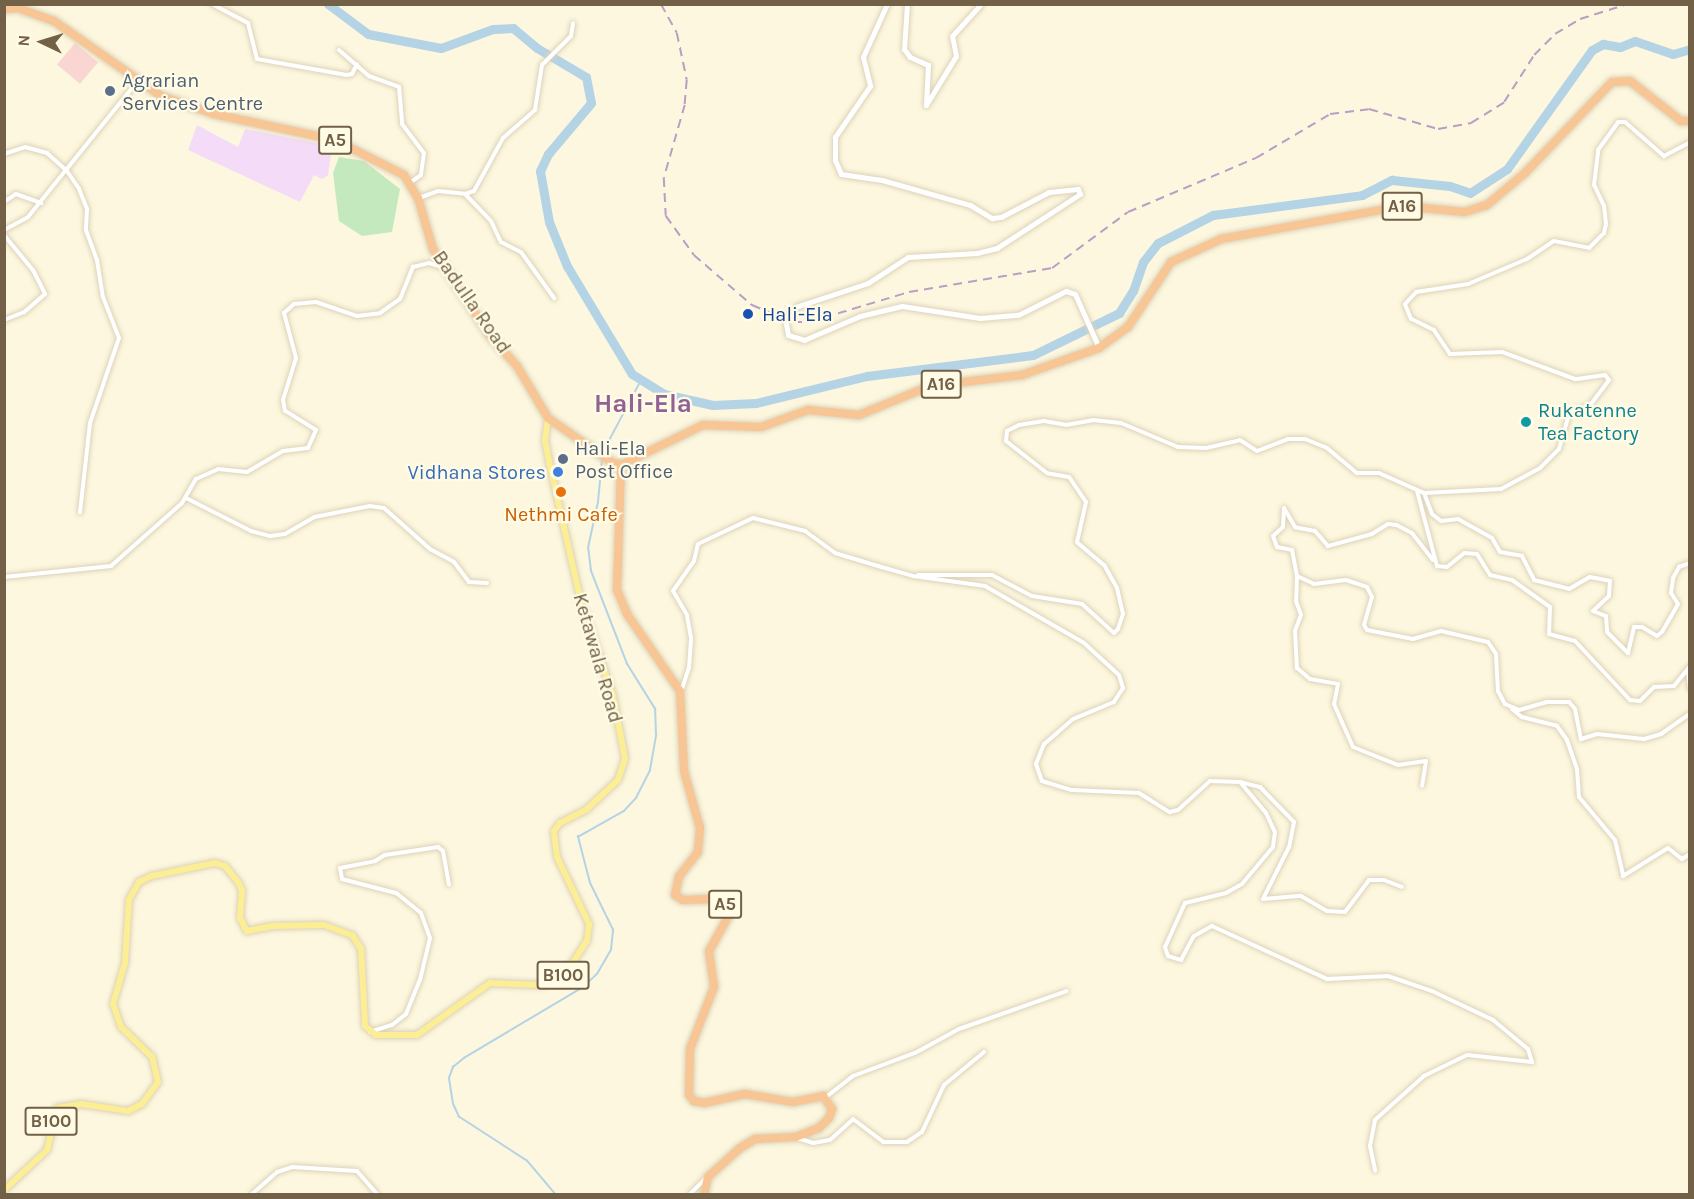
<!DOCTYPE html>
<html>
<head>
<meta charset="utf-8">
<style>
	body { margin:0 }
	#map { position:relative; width:1694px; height:1199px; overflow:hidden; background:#fcf7de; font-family:Karla,sans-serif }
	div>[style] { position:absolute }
	.education>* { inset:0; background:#f4dcf8 }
	.medical>* { inset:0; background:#fad6d2; transform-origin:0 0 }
	.green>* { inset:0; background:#c5e9be }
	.stream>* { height:1.5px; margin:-0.75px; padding:0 0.75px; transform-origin:0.75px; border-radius:0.75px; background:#b4d3e5 }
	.river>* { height:9px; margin:-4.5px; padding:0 4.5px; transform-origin:4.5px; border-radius:4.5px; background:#b4d3e5 }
	.roads { filter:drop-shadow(0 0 2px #ddd2b9) drop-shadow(0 0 2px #ddd2b9) }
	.street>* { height:4px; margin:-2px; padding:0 2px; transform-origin:2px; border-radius:2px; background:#fff }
	.secondary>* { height:5px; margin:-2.5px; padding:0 2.5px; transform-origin:2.5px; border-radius:2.5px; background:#fff }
	.primary>* { height:6px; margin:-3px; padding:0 3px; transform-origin:3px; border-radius:3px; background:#fcee95 }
	.highway>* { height:8px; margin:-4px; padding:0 4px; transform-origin:4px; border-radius:4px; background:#f8c594 }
	.rail>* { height:1.5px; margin-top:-0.75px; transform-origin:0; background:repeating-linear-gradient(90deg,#bb9ec4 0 9px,transparent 0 15px) }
	.dots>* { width:16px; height:16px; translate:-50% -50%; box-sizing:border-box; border:3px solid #fffbe5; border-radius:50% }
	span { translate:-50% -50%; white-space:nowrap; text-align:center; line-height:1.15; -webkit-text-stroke:4.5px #fffbe5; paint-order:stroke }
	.shield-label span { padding:2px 4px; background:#fffbe5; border:2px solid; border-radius:4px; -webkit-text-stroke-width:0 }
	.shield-label { font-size:18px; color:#726047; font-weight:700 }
	.service-label { font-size:20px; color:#4e5e75 }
	.left { translate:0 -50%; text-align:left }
	.street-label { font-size:20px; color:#726047 }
	.transit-label { font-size:20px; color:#164399 }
	.culture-label { font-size:20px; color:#0d838f }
	.shop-label { font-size:20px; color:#366cbe }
	.right { translate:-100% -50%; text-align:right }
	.food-label { font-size:20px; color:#c56008 }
	.district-label { font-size:26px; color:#906296; font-weight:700 }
	.frame { position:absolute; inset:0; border:6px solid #726047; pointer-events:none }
	.north { position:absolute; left:12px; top:12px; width:60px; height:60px; -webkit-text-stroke:4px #fffbe5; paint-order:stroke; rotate:274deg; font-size:16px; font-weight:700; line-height:24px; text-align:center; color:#726047 }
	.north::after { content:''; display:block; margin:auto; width:21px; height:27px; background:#726047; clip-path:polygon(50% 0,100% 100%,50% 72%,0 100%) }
</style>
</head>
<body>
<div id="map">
	<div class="education">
		<i style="clip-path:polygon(197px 125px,238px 147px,245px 129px,332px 146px,328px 175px,322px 179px,314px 175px,300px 202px,188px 150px)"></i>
	</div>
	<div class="medical">
		<i style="left:75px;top:43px;width:30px;height:28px;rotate:40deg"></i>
	</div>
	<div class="green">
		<i style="clip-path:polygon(339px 157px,364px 161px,400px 189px,392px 232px,362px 236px,339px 221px,333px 173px)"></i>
	</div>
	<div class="stream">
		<i style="left:603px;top:452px;width:79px;rotate:-62.1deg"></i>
		<i style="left:555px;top:1194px;width:43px;rotate:-130.3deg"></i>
		<i style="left:527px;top:1161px;width:81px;rotate:-147.1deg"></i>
		<i style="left:459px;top:1117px;width:14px;rotate:-115deg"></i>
		<i style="left:453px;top:1104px;width:26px;rotate:-99deg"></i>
		<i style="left:449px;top:1078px;width:12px;rotate:-70deg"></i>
		<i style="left:453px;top:1067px;width:14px;rotate:-39deg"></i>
		<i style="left:464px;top:1058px;width:139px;rotate:-30.8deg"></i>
		<i style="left:583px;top:987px;width:19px;rotate:-43deg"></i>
		<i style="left:597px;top:974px;width:28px;rotate:-60deg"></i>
		<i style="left:611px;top:950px;width:20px;rotate:-84deg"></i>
		<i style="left:613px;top:930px;width:52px;rotate:-116.1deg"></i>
		<i style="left:590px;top:883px;width:48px;rotate:-104.6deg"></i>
		<i style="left:578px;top:837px;width:53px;rotate:-29.5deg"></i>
		<i style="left:624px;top:811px;width:18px;rotate:-47deg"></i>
		<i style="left:636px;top:798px;width:31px;rotate:-63deg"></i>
		<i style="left:650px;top:770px;width:36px;rotate:-80deg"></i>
		<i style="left:656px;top:735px;width:26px;rotate:-92deg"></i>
		<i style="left:655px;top:709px;width:53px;rotate:-121.9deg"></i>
		<i style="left:627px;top:664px;width:100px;rotate:-111.2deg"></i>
		<i style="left:591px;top:571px;width:23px;rotate:-97deg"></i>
		<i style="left:588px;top:548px;width:47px;rotate:-77.7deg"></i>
		<i style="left:598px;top:502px;width:42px;rotate:-84.6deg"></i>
	</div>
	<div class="river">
		<i style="left:328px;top:4px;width:50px;rotate:36.9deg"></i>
		<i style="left:368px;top:34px;width:74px;rotate:10.9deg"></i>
		<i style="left:441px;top:48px;width:55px;rotate:-20.1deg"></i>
		<i style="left:493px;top:29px;width:20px;rotate:-3deg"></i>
		<i style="left:513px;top:28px;width:31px;rotate:40deg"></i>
		<i style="left:537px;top:48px;width:57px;rotate:30.6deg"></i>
		<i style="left:586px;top:77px;width:26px;rotate:79deg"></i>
		<i style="left:591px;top:103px;width:67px;rotate:130.1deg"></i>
		<i style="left:548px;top:154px;width:19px;rotate:115deg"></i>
		<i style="left:540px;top:171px;width:52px;rotate:80deg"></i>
		<i style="left:549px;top:222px;width:48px;rotate:67.8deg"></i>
		<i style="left:567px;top:266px;width:126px;rotate:59deg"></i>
		<i style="left:632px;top:374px;width:38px;rotate:32deg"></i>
		<i style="left:664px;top:394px;width:50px;rotate:12.7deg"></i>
		<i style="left:713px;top:405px;width:43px;rotate:-2.7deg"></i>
		<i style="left:756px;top:403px;width:114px;rotate:-13.7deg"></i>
		<i style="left:867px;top:376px;width:167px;rotate:-7.2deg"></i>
		<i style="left:1033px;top:355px;width:96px;rotate:-26deg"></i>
		<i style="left:1119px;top:313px;width:26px;rotate:-58deg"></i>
		<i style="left:1133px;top:291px;width:31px;rotate:-71deg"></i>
		<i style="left:1143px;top:262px;width:24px;rotate:-52deg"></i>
		<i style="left:1158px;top:243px;width:62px;rotate:-27deg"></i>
		<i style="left:1213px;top:215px;width:150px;rotate:-7.6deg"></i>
		<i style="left:1362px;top:195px;width:34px;rotate:-27deg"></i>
		<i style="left:1392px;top:180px;width:58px;rotate:5.9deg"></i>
		<i style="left:1450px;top:186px;width:21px;rotate:19deg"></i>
		<i style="left:1470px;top:193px;width:44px;rotate:-33deg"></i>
		<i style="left:1507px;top:169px;width:146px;rotate:-54.5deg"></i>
		<i style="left:1592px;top:50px;width:13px;rotate:-29deg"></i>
		<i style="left:1603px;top:44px;width:17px;rotate:10deg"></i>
		<i style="left:1620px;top:47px;width:16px;rotate:-22deg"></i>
		<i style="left:1635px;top:41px;width:40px;rotate:18.9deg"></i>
		<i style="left:1673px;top:54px;width:18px;rotate:-16deg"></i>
	</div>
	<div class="roads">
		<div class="street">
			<i style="left:212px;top:4px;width:41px;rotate:27.8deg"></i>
			<i style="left:248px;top:23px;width:37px;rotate:76deg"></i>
			<i style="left:257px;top:59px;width:91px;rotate:10.1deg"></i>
			<i style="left:347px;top:75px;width:5px;rotate:-11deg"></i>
			<i style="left:352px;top:74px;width:11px;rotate:-63deg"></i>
			<i style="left:339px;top:50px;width:40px;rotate:41deg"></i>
			<i style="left:369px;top:76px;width:32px;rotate:20deg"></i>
			<i style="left:399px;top:87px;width:37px;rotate:85deg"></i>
			<i style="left:402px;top:124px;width:36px;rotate:53deg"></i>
			<i style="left:424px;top:153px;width:22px;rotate:98deg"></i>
			<i style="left:421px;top:175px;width:12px;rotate:145deg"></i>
			<i style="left:4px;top:154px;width:22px;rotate:-18deg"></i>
			<i style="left:25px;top:147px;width:23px;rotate:15deg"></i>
			<i style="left:47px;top:153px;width:27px;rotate:42deg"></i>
			<i style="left:67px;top:171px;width:22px;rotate:56deg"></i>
			<i style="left:79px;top:189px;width:22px;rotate:68deg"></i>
			<i style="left:87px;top:209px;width:21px;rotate:93deg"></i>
			<i style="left:86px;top:230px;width:32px;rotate:70deg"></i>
			<i style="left:97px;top:260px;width:37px;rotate:81deg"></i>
			<i style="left:103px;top:297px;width:44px;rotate:68.7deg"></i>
			<i style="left:119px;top:338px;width:90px;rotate:108.8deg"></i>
			<i style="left:90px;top:423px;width:90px;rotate:96.4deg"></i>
			<i style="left:465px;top:194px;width:37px;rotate:46deg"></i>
			<i style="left:491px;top:221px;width:23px;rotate:65deg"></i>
			<i style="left:501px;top:242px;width:22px;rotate:27deg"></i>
			<i style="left:521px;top:252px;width:57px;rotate:54.3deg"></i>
			<i style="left:419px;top:198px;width:20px;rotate:-20deg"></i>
			<i style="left:438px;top:191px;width:27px;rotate:6deg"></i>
			<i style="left:465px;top:194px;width:9px;rotate:-18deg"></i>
			<i style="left:474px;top:191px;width:60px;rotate:-61.3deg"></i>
			<i style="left:503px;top:138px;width:43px;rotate:-41.2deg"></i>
			<i style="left:535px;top:110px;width:46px;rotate:-81.2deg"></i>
			<i style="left:542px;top:65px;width:41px;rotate:-45deg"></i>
			<i style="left:571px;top:36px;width:13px;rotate:-81deg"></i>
			<i style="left:4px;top:202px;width:14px;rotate:-34deg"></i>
			<i style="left:16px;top:194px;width:27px;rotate:20deg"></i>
			<i style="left:4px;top:230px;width:27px;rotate:-28deg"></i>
			<i style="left:28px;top:217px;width:174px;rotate:-51.1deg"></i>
			<i style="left:4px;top:235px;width:45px;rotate:50.4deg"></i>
			<i style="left:33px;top:270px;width:27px;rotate:63deg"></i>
			<i style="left:45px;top:294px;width:28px;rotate:139deg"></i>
			<i style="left:24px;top:312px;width:22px;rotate:158deg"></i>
			<i style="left:1417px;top:491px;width:78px;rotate:75.1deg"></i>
			<i style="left:1437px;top:566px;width:10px;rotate:6deg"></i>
			<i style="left:1447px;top:567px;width:22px;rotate:-39deg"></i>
			<i style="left:1464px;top:553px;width:13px;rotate:4deg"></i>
			<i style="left:1477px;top:554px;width:25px;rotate:58deg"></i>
			<i style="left:1490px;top:575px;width:23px;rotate:13deg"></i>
			<i style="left:1512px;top:580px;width:47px;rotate:35.4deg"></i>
			<i style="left:1550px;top:607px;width:27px;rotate:92deg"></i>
			<i style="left:1549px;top:634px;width:27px;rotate:15deg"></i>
			<i style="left:1575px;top:641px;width:81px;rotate:47deg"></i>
			<i style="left:1630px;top:700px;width:10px;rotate:6deg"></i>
			<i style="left:1640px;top:701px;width:20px;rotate:-45deg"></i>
			<i style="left:1654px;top:687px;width:20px;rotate:-3deg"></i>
			<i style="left:1674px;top:686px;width:26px;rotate:-51deg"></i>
			<i style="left:1424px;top:493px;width:22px;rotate:69deg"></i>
			<i style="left:1432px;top:514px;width:11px;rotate:38deg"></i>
			<i style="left:1441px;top:521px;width:17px;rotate:-7deg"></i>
			<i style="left:1458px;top:519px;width:39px;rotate:29deg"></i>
			<i style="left:1492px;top:538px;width:16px;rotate:60deg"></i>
			<i style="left:1500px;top:552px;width:22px;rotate:10deg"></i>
			<i style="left:1522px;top:556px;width:27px;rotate:63deg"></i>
			<i style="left:1534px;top:580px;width:36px;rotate:14deg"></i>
			<i style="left:1569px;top:589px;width:24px;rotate:-30deg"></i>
			<i style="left:1590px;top:577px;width:20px;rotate:11deg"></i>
			<i style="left:1610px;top:581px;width:15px;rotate:94deg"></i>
			<i style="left:1609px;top:596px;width:22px;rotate:137deg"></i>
			<i style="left:1593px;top:611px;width:14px;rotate:21deg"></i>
			<i style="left:1606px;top:616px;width:16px;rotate:86deg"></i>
			<i style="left:1607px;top:632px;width:30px;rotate:45deg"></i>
			<i style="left:1628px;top:653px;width:27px;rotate:-77deg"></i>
			<i style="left:1634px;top:627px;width:8px"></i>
			<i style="left:1642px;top:627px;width:17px;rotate:31deg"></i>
			<i style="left:1657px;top:636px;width:6px;rotate:-39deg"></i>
			<i style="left:1662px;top:632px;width:32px;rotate:-60deg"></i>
			<i style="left:1678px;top:604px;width:13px;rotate:-122deg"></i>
			<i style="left:1671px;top:593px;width:15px;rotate:-82deg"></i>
			<i style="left:1673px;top:578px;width:13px;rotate:-61deg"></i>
			<i style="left:1679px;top:567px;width:12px;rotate:-20deg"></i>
			<i style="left:186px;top:498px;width:73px;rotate:26.9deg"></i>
			<i style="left:251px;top:531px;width:20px;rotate:15deg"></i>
			<i style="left:270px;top:536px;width:15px;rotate:-8deg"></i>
			<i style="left:285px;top:534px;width:34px;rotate:-30deg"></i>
			<i style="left:314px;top:517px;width:57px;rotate:-11.1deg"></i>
			<i style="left:370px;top:506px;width:14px;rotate:8deg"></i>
			<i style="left:384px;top:508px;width:62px;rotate:41.7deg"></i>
			<i style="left:430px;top:549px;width:27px;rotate:28deg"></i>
			<i style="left:454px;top:562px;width:25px;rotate:53deg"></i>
			<i style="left:469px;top:582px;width:18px;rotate:3deg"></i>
			<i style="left:1433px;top:560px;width:34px;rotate:-128deg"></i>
			<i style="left:1412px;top:533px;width:18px;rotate:-153deg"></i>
			<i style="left:1396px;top:525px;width:8px;rotate:-173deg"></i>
			<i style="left:1388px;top:524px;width:19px;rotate:148deg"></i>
			<i style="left:1372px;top:534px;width:46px;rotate:164.7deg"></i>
			<i style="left:1328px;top:546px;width:20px;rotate:-131deg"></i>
			<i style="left:1315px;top:531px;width:20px;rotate:-169deg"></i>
			<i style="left:1295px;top:527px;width:22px;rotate:-120deg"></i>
			<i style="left:1284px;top:508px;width:19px;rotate:93deg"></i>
			<i style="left:1283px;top:527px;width:13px;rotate:138deg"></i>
			<i style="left:1273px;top:536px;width:12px;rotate:70deg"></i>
			<i style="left:1277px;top:547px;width:15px;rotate:11deg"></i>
			<i style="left:1292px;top:550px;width:26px;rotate:79deg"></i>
			<i style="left:1297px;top:576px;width:19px;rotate:25deg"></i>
			<i style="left:1314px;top:584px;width:32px;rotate:-7deg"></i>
			<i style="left:1346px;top:580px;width:22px;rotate:18deg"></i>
			<i style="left:1367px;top:587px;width:11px;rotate:63deg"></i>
			<i style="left:1372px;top:597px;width:29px;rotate:106deg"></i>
			<i style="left:1364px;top:625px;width:6px;rotate:59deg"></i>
			<i style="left:1367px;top:630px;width:47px;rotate:11.1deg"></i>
			<i style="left:1413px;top:639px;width:29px;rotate:-16deg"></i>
			<i style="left:1441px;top:631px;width:48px;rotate:13.2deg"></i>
			<i style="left:1488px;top:642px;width:14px;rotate:56deg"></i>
			<i style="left:1496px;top:654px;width:37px;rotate:87deg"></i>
			<i style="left:1498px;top:691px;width:15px;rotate:62deg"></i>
			<i style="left:1505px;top:704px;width:15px;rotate:23deg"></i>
			<i style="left:1519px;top:710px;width:29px;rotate:-16deg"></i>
			<i style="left:1547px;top:702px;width:22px"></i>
			<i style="left:1569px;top:702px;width:9px;rotate:49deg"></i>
			<i style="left:1575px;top:709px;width:31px;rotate:79deg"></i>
			<i style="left:1581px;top:739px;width:17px;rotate:-17deg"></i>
			<i style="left:1597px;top:734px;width:47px;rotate:6.1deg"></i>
			<i style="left:1644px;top:739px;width:18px;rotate:-16deg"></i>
			<i style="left:1661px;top:734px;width:35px;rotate:-35deg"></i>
			<i style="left:918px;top:575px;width:74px"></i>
			<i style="left:992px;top:575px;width:45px;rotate:27.7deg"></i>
			<i style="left:1032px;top:596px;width:51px;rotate:9.1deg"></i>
			<i style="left:1082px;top:604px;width:43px;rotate:42.2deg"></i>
			<i style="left:1114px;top:633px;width:6px;rotate:-45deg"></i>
			<i style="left:1118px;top:629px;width:16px;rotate:-72deg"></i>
			<i style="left:1123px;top:614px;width:27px;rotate:-103deg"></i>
			<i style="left:1117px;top:588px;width:26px;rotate:-119deg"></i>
			<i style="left:1104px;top:565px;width:35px;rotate:-140deg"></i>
			<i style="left:1077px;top:542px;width:41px;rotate:-77.3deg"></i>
			<i style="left:1086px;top:502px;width:30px;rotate:-124deg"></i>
			<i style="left:1069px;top:477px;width:22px;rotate:-170deg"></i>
			<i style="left:1047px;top:473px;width:52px;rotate:-142deg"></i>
			<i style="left:1006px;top:441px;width:10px;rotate:-84deg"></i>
			<i style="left:1007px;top:431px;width:13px;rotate:-27deg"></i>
			<i style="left:1019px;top:425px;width:25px;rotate:-9deg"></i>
			<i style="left:1044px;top:421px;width:22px;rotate:10deg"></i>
			<i style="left:1066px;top:425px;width:27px;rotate:-10deg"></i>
			<i style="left:1093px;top:420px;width:28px;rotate:6deg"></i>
			<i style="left:1121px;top:423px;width:62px;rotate:22.8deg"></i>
			<i style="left:1178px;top:447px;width:28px;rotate:2deg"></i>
			<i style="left:1206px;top:448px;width:35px;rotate:-13deg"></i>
			<i style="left:1240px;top:440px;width:20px;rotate:33deg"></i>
			<i style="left:1257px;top:451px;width:33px;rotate:-21deg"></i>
			<i style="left:1288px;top:439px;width:17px"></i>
			<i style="left:1305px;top:439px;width:24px;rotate:22deg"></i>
			<i style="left:1327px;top:448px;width:39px;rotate:40deg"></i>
			<i style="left:1357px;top:473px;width:22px"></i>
			<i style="left:1379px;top:473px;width:49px;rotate:24deg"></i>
			<i style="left:1424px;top:493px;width:77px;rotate:-3deg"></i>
			<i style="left:1501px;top:489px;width:44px;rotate:-28.3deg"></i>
			<i style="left:1540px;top:468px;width:27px;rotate:-45deg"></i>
			<i style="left:1559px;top:449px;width:36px;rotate:-74deg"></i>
			<i style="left:1569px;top:414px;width:24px;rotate:-24deg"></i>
			<i style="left:1591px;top:404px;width:30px;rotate:-53deg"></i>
			<i style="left:1609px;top:380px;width:6px;rotate:-129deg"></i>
			<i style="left:1605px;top:375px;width:30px;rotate:172deg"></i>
			<i style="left:1575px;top:379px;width:78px;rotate:-159.7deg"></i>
			<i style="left:1502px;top:352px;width:52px;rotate:177.8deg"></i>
			<i style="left:1450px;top:354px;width:29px;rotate:-124deg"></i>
			<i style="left:1434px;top:330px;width:25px;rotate:-154deg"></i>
			<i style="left:1411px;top:319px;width:16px;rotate:-112deg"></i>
			<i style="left:1405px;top:304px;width:16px;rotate:-47deg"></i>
			<i style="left:1416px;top:292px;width:53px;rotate:-8.7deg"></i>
			<i style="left:1468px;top:284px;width:64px;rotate:-23deg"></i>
			<i style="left:1527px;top:259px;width:32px;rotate:-34deg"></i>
			<i style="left:1554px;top:241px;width:36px;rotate:11deg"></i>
			<i style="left:1589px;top:248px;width:21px;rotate:-45deg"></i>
			<i style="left:1604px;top:233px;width:9px;rotate:-77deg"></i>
			<i style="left:1606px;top:224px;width:18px;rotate:-96deg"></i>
			<i style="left:1604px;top:206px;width:23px;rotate:-115deg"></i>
			<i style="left:1594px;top:185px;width:35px;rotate:-83deg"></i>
			<i style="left:1598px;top:150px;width:34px;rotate:-54deg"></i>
			<i style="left:1618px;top:122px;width:7px"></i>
			<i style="left:1625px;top:122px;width:52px;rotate:41.1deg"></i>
			<i style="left:1664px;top:156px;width:30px;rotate:-28deg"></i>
			<i style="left:1297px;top:576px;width:25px;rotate:92deg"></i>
			<i style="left:1296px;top:601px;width:15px;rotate:70deg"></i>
			<i style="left:1301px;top:615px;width:17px;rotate:111deg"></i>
			<i style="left:1295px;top:631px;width:37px;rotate:87deg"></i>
			<i style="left:1297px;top:668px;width:17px;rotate:40deg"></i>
			<i style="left:1310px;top:679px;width:28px;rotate:10deg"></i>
			<i style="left:1338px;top:684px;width:20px;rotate:101deg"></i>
			<i style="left:1334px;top:704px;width:47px;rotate:66.2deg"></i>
			<i style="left:1353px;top:747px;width:48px;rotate:21.8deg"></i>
			<i style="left:1398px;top:765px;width:28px;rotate:-8deg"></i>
			<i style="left:1426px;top:761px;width:25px;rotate:99deg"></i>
			<i style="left:4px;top:577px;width:108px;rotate:-5.9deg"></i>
			<i style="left:111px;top:566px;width:95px;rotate:-41.6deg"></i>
			<i style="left:182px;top:503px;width:28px;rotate:-60deg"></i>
			<i style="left:196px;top:479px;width:24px;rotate:-24deg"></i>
			<i style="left:218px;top:469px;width:29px;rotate:6deg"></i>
			<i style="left:247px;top:472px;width:42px;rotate:-30.3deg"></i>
			<i style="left:283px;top:451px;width:25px;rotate:-7deg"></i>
			<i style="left:308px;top:448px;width:20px;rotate:-66deg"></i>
			<i style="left:316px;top:430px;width:36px;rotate:-148deg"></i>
			<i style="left:285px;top:411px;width:11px;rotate:-100deg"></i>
			<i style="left:283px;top:400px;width:44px;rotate:-72.8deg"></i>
			<i style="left:296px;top:358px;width:47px;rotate:-104.9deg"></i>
			<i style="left:284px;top:313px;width:13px;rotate:-42deg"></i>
			<i style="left:294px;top:304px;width:22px;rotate:-5deg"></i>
			<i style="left:316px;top:302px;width:43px;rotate:18.9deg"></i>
			<i style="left:357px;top:316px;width:23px;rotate:-7deg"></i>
			<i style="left:380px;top:313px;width:24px;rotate:-35deg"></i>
			<i style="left:400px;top:299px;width:35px;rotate:-68deg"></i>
			<i style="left:413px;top:267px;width:16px;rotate:-14deg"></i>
			<i style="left:429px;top:263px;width:14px;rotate:17deg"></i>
			<i style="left:1688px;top:670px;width:19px;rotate:84deg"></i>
			<i style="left:681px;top:692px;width:25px;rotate:-72deg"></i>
			<i style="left:689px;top:668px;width:30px;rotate:-86deg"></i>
			<i style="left:691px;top:638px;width:23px;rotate:-100deg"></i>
			<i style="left:687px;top:615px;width:28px;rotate:-120deg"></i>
			<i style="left:673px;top:591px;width:37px;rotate:-55deg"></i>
			<i style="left:694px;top:561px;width:17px;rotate:-77deg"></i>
			<i style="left:698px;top:544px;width:61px;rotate:-25.3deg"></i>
			<i style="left:753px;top:518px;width:54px;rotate:14deg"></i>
			<i style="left:805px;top:531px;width:37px;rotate:36deg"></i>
			<i style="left:835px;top:553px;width:45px;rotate:16.8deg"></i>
			<i style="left:878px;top:566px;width:36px;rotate:16deg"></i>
			<i style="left:913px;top:576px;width:73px;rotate:7.9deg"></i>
			<i style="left:985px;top:586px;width:114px;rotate:29.9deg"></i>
			<i style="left:1084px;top:643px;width:47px;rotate:42.4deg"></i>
			<i style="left:1119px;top:675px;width:14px;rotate:73deg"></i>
			<i style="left:1123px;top:688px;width:17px;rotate:123deg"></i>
			<i style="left:1114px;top:702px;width:44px;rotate:157.5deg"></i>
			<i style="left:1073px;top:719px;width:38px;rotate:139deg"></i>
			<i style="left:1044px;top:744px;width:22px;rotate:112deg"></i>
			<i style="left:1036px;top:764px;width:18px;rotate:71deg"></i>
			<i style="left:1042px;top:781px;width:31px;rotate:17deg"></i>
			<i style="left:1072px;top:790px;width:67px;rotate:2.6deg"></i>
			<i style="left:1139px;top:793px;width:36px;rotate:32deg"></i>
			<i style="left:1170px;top:812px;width:8px;rotate:-14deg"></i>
			<i style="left:1178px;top:810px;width:43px;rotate:-42.2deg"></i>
			<i style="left:1210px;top:781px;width:30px;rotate:2deg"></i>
			<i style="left:1240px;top:782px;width:40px;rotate:50deg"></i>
			<i style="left:1266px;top:813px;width:21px;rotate:65deg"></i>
			<i style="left:1275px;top:832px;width:15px;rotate:98deg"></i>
			<i style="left:1273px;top:847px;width:48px;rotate:130deg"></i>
			<i style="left:1242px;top:884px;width:18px;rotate:151deg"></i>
			<i style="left:1226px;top:893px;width:42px;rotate:166.3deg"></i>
			<i style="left:1185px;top:903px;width:48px;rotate:114.4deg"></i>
			<i style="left:1165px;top:947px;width:9px;rotate:72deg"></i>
			<i style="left:1168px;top:956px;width:14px;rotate:17deg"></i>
			<i style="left:1181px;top:960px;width:27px;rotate:-62deg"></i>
			<i style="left:1194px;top:936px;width:21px;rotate:-29deg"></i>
			<i style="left:1212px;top:926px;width:127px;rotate:24.7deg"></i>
			<i style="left:1327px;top:979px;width:61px;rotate:-2.8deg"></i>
			<i style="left:1388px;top:976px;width:46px;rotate:18.8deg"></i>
			<i style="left:1432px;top:991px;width:68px;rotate:25.4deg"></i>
			<i style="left:1493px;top:1020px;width:45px;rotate:39.6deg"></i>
			<i style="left:1528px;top:1049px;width:14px;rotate:73deg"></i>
			<i style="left:1532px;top:1062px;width:65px;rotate:-173.9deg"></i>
			<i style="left:1467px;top:1055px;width:48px;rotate:154deg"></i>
			<i style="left:1424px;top:1076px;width:66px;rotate:138.1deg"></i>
			<i style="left:1375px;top:1120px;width:26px;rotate:101deg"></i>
			<i style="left:1370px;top:1146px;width:25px;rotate:78deg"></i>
			<i style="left:1512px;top:709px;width:13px;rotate:39deg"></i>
			<i style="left:1522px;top:717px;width:36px;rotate:14deg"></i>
			<i style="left:1557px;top:726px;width:17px;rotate:54deg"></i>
			<i style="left:1567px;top:740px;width:31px;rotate:71deg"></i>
			<i style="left:1577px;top:769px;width:28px;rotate:86deg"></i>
			<i style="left:1579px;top:797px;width:56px;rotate:50.1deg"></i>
			<i style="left:1615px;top:840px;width:37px;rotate:77deg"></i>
			<i style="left:1623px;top:876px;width:53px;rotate:-31.9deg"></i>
			<i style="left:1668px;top:848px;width:18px;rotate:38deg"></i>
			<i style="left:1682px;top:859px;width:9px;rotate:-32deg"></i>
			<i style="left:1240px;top:782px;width:21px;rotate:14deg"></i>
			<i style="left:1260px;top:787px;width:49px;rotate:45.8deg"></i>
			<i style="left:1294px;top:822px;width:25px;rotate:101deg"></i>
			<i style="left:1289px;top:847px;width:58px;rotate:116.6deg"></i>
			<i style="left:1263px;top:899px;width:38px;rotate:-5deg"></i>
			<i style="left:1301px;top:896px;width:30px;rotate:30deg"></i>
			<i style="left:1327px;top:911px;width:18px;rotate:3deg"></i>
			<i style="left:1345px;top:912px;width:40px;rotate:-53deg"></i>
			<i style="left:1369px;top:880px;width:15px"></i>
			<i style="left:1384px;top:880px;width:19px;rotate:21deg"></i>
			<i style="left:370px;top:1032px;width:23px;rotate:-18deg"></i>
			<i style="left:392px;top:1025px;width:18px;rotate:-38deg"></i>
			<i style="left:406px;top:1014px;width:37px;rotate:-68deg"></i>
			<i style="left:420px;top:980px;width:43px;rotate:-76.6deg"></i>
			<i style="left:430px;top:938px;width:27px;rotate:-110deg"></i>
			<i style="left:421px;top:913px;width:32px;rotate:-141deg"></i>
			<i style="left:396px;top:893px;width:56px;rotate:-165.5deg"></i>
			<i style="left:342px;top:879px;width:11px;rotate:-100deg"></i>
			<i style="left:340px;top:868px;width:36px;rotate:-11deg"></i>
			<i style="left:375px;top:861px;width:12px;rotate:-31deg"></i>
			<i style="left:385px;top:855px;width:54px;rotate:-8.6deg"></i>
			<i style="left:438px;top:847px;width:6px;rotate:39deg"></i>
			<i style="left:443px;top:851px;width:34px;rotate:80deg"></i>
			<i style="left:826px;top:1097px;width:34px;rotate:-38deg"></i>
			<i style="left:853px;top:1076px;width:66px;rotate:-20.4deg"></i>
			<i style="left:915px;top:1053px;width:50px;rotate:-28.6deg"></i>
			<i style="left:959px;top:1029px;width:114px;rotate:-19.4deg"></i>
			<i style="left:797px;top:1138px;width:17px;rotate:17deg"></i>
			<i style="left:813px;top:1143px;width:17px;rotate:-10deg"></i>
			<i style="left:830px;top:1140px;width:31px;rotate:-42deg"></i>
			<i style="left:853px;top:1119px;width:38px;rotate:37deg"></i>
			<i style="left:883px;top:1142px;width:24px"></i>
			<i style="left:907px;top:1142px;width:18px;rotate:-34deg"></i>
			<i style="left:922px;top:1132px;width:52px;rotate:-64.9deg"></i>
			<i style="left:944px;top:1085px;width:52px;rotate:-39.5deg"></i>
			<i style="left:252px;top:1194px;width:33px;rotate:-41deg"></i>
			<i style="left:277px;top:1172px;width:16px;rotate:-18deg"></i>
			<i style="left:292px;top:1167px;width:65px;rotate:3.5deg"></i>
			<i style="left:357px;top:1171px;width:30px;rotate:49deg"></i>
			<i style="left:690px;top:1194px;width:23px;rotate:-45deg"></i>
		</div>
		<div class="secondary">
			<i style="left:887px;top:4px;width:58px;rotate:114.4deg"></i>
			<i style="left:863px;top:57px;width:30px;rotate:76deg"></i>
			<i style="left:870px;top:86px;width:62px;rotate:124.5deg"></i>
			<i style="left:835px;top:137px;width:23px;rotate:90deg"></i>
			<i style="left:835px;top:160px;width:15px;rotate:67deg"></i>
			<i style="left:841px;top:174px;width:41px;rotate:8.3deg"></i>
			<i style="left:882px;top:180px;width:91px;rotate:15.9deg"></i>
			<i style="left:970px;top:205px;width:26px;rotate:31deg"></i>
			<i style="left:992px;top:218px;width:9px;rotate:-6deg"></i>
			<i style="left:1001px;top:217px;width:54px;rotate:-27.5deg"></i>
			<i style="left:1049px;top:192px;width:29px;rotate:-6deg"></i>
			<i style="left:1078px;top:189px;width:5px;rotate:68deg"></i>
			<i style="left:1080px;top:194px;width:99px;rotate:147deg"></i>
			<i style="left:997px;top:248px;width:21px;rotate:166deg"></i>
			<i style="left:977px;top:253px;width:69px;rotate:176.7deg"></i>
			<i style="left:908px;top:257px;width:48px;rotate:147deg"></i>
			<i style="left:868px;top:283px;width:76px;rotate:161.6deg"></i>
			<i style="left:796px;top:307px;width:16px;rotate:133deg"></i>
			<i style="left:785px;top:319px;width:16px;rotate:79deg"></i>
			<i style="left:788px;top:335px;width:17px;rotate:17deg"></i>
			<i style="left:804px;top:340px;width:61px;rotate:-23.2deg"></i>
			<i style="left:860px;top:316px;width:43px;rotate:-13.4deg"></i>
			<i style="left:902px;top:306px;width:79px;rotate:8.7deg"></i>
			<i style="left:980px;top:318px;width:38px;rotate:-5deg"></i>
			<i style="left:1018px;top:315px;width:54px;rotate:-26.6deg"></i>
			<i style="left:1066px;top:291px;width:9px;rotate:18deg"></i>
			<i style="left:1075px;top:294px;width:59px;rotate:66deg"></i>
			<i style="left:907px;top:4px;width:45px;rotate:93.8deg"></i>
			<i style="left:904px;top:49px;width:10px;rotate:53deg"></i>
			<i style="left:910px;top:57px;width:20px;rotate:24deg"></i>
			<i style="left:928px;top:65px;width:40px;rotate:92.9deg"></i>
			<i style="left:926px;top:105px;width:57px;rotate:-58.5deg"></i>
			<i style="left:956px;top:56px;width:20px;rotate:-101deg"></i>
			<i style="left:952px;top:36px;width:43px;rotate:-47.8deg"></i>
		</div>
		<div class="primary">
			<i style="left:4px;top:1190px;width:59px;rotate:-42.9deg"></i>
			<i style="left:47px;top:1150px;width:43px;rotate:-76.6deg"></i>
			<i style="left:57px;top:1108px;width:24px;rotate:-9deg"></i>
			<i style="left:81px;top:1104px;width:48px;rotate:8.5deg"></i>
			<i style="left:128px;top:1111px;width:16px;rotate:-27deg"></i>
			<i style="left:142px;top:1104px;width:27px;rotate:-54deg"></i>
			<i style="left:158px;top:1082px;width:26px;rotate:-103deg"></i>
			<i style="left:152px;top:1057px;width:43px;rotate:-135.9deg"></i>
			<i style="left:121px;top:1027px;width:24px;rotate:-109deg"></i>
			<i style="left:113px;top:1004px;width:43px;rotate:-73.7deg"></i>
			<i style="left:125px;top:963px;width:63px;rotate:-86.4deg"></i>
			<i style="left:129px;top:900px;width:21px;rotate:-61deg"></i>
			<i style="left:139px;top:882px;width:14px;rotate:-25deg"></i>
			<i style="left:152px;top:876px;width:64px;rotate:-11.7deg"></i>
			<i style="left:215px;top:863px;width:10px;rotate:17deg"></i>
			<i style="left:225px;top:866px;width:21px;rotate:51deg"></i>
			<i style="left:238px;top:882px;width:9px;rotate:63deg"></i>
			<i style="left:242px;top:890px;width:28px;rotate:94deg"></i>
			<i style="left:240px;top:918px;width:15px;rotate:62deg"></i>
			<i style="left:247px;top:931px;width:26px;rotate:-11deg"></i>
			<i style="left:273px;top:926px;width:51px;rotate:-1.1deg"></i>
			<i style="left:324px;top:925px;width:30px;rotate:20deg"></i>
			<i style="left:352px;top:935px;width:17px;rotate:57deg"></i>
			<i style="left:361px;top:949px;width:77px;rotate:87deg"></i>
			<i style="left:365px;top:1026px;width:14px;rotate:39deg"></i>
			<i style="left:376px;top:1035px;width:41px"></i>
			<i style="left:417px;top:1035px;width:90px;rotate:-35.5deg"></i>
			<i style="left:490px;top:983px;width:49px;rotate:2.3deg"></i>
			<i style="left:539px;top:985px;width:22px;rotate:-16deg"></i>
			<i style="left:560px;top:979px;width:8px;rotate:-45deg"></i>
			<i style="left:566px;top:973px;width:38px;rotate:-57deg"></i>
			<i style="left:587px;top:941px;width:17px;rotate:-83deg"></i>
			<i style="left:589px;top:924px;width:74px;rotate:-115.5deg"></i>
			<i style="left:557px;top:857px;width:26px;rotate:-97deg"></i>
			<i style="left:554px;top:831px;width:10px;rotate:-53deg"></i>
			<i style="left:560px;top:823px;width:30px;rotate:-27deg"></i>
			<i style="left:587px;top:809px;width:42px;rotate:-43.1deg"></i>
			<i style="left:618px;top:780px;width:23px;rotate:-72deg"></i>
			<i style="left:625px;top:758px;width:63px;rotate:-101deg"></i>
			<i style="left:613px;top:696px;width:99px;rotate:-108.8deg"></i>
			<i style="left:581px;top:602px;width:145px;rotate:-102.8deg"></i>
			<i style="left:549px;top:461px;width:21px;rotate:-101deg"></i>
			<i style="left:545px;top:440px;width:22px;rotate:-82deg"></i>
		</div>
		<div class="highway">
			<i style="left:4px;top:9px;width:14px;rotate:-4deg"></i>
			<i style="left:18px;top:8px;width:38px;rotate:20deg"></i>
			<i style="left:54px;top:21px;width:131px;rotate:35deg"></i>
			<i style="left:161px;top:96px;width:56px;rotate:18.8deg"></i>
			<i style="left:214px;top:114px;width:124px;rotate:12.1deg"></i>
			<i style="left:335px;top:140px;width:77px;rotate:26.9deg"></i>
			<i style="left:404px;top:175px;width:27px;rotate:59deg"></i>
			<i style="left:418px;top:198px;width:53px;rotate:73.6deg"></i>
			<i style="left:433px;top:249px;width:104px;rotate:56.8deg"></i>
			<i style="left:490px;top:336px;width:40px;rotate:48deg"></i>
			<i style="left:517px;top:366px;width:61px;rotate:59.2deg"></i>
			<i style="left:548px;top:418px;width:77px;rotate:34.9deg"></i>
			<i style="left:611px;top:462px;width:10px;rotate:17deg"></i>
			<i style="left:621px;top:465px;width:91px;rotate:-26deg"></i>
			<i style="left:703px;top:425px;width:58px;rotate:2deg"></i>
			<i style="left:761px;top:427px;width:50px;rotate:-19.9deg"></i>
			<i style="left:808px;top:410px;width:51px;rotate:5.6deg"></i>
			<i style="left:859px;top:415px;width:77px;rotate:-22.2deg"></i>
			<i style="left:930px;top:386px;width:93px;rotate:-6.8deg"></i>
			<i style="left:1022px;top:375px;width:82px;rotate:-19.3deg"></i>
			<i style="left:1099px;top:348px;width:36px;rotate:-36deg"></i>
			<i style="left:1128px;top:327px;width:78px;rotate:-56.5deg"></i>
			<i style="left:1171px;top:262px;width:55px;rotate:-24.7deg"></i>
			<i style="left:1221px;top:239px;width:184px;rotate:-10.3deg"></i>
			<i style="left:1402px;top:206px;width:63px;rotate:5.4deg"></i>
			<i style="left:1465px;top:212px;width:23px;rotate:-18deg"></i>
			<i style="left:1487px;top:205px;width:51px;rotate:-40.2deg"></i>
			<i style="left:1526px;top:172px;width:124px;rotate:-46.3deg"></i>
			<i style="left:1612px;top:82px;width:18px;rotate:-3deg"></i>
			<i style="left:1630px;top:81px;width:65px;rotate:38.1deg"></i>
			<i style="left:1681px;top:121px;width:9px"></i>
			<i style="left:621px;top:465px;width:125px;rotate:91.8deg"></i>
			<i style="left:617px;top:590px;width:26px;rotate:67deg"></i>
			<i style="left:627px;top:614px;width:93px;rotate:55.5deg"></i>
			<i style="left:680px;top:691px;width:80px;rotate:87.1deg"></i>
			<i style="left:684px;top:771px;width:59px;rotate:74.3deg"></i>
			<i style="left:700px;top:828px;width:24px;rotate:95deg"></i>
			<i style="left:698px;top:852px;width:31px;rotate:128deg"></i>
			<i style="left:679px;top:876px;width:19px;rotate:102deg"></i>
			<i style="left:675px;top:895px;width:9px;rotate:32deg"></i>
			<i style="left:683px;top:900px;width:35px;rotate:-2deg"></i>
			<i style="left:718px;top:899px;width:13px;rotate:42deg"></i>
			<i style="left:728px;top:908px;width:9px;rotate:90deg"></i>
			<i style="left:728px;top:917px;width:39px;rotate:119deg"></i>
			<i style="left:709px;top:951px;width:36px;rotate:82deg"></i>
			<i style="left:714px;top:987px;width:66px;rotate:111.2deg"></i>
			<i style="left:690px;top:1049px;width:46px;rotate:91.2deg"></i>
			<i style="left:689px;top:1095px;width:8px;rotate:50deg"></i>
			<i style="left:694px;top:1101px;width:10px;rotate:11deg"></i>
			<i style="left:704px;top:1103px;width:42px;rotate:-12.4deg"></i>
			<i style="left:745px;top:1094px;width:49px;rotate:9.5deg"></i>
			<i style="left:793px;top:1102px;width:31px;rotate:-11deg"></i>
			<i style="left:823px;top:1096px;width:16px;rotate:55deg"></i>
			<i style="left:832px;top:1109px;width:9px;rotate:108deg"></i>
			<i style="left:829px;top:1118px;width:14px;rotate:135deg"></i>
			<i style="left:819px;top:1128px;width:25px;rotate:159deg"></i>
			<i style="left:796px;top:1137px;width:41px;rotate:177.2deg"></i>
			<i style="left:755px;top:1139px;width:17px;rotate:149deg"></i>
			<i style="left:740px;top:1148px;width:43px;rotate:137.8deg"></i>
			<i style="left:708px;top:1177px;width:17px;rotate:103deg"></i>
		</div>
	</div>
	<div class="rail">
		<i style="left:661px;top:4px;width:33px;rotate:61deg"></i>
		<i style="left:677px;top:33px;width:48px;rotate:78deg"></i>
		<i style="left:687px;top:80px;width:25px;rotate:95deg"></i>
		<i style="left:685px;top:105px;width:76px;rotate:106deg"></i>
		<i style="left:664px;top:178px;width:38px;rotate:87deg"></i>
		<i style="left:666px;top:216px;width:48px;rotate:54.3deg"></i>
		<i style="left:694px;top:255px;width:77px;rotate:40.8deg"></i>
		<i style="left:752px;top:305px;width:44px;rotate:22.5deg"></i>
		<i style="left:793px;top:322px;width:16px"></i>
		<i style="left:809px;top:322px;width:104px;rotate:-16.7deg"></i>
		<i style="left:909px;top:292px;width:145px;rotate:-9.5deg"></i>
		<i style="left:1052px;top:268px;width:94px;rotate:-36.4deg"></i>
		<i style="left:1128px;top:212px;width:139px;rotate:-22.9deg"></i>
		<i style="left:1256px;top:158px;width:86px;rotate:-30.7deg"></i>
		<i style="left:1330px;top:114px;width:39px;rotate:-7deg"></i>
		<i style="left:1369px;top:109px;width:72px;rotate:16.2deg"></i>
		<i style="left:1438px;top:129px;width:34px;rotate:-10deg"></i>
		<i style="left:1471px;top:123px;width:39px;rotate:-32deg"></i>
		<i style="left:1504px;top:102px;width:56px;rotate:-57.4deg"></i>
		<i style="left:1534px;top:55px;width:30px;rotate:-45deg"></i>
		<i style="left:1555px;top:34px;width:29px;rotate:-31deg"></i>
		<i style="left:1580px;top:19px;width:50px;rotate:-17.4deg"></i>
	</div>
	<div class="dots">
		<i style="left:110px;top:91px;background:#5c6f8a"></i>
		<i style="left:748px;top:314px;background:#1a4fb4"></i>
		<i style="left:1526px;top:422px;background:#0f9aa8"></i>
		<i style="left:563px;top:459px;background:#5c6f8a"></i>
		<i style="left:558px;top:472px;background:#3f7fe0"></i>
		<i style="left:561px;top:492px;background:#e8710a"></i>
	</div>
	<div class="shield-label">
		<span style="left:335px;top:140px">A5</span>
		<span style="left:1402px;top:206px">A16</span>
		<span style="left:941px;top:384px">A16</span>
		<span style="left:725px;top:904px">A5</span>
		<span style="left:563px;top:975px">B100</span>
		<span style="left:51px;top:1121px">B100</span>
	</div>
	<div class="service-label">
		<span class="left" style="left:122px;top:92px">Agrarian<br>Services Centre</span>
		<span class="left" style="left:575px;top:460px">Hali-Ela<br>Post Office</span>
	</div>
	<div class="street-label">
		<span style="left:472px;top:302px;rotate:55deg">Badulla Road</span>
		<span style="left:598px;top:658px;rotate:74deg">Ketawala Road</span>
	</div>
	<div class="transit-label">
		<span class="left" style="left:762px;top:314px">Hali-Ela</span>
	</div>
	<div class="culture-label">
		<span class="left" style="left:1538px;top:422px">Rukatenne<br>Tea Factory</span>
	</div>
	<div class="shop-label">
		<span class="right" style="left:546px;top:472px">Vidhana Stores</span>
	</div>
	<div class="food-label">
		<span style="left:561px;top:514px">Nethmi Cafe</span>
	</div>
	<div class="district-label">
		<span style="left:643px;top:404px">Hali-Ela</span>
	</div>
	<div class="frame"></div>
	<div class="north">N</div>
</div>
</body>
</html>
